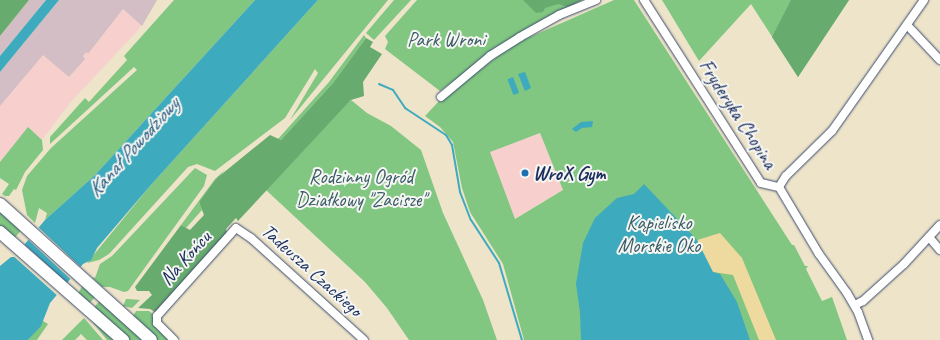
<!DOCTYPE html>
<html>
<head>
<meta charset="utf-8">
<style>
	body { margin:0 }
	#map { position:relative; width:940px; height:340px; overflow:hidden; background:#ede4c9; font-family:Caveat,sans-serif }
	div>[style] { position:absolute }
	.built>* { inset:0; background:#f7d0ce }
	.industrial>* { inset:0; background:#d2bec4 }
	.green>* { inset:0; background:#81c681 }
	.forest>* { inset:0; background:#68ab6f }
	.sand>* { inset:0; background:#eeda9e }
	.water>* { inset:0; background:#3eaabe; transform-origin:0 0 }
	.pier>* { inset:0; background:#ede4c9; transform-origin:0 0 }
	.stream>* { height:2px; margin:-1px; padding:0 1px; transform-origin:1px; border-radius:1px; background:#3eaabe }
	.roads { filter:drop-shadow(0 0 1px #3a4a6e) drop-shadow(0 0 1px #3a4a6e) }
	.minor>* { height:8px; margin:-4px; padding:0 4px; transform-origin:4px; border-radius:4px; background:#fff }
	.secondary>* { height:12px; margin:-6px; padding:0 6px; transform-origin:6px; border-radius:6px; background:#fff }
	.dots>* { width:11px; height:11px; translate:-50% -50%; box-sizing:border-box; border:2px solid #f6f6f2; border-radius:50% }
	span { translate:-50% -50%; white-space:nowrap; text-align:center; line-height:1.15; -webkit-text-stroke:4px #f6f6f2; paint-order:stroke }
	.park-label { font-size:20px; color:#3a5c68 }
	.street-label { font-size:20px; color:#1b2f5e }
	.poi-label { font-size:20px; color:#1b2f5e; font-weight:700 }
	.left { translate:0 -50%; text-align:left }
	.water-label { font-size:21px; color:#275a80; font-style:italic }
</style>
</head>
<body>
<div id="map">
	<div class="built">
		<i style="clip-path:polygon(123px 9px,141px 25px,140px 28px,70px 103px,42px 140px,28px 127px,0 162px,0 106px,43px 54px,70px 77px,84px 58px,82px 57px,86px 52px,88px 54px)"></i>
		<i style="clip-path:polygon(540px 133px,563px 190px,514px 219px,490px 152px)"></i>
	</div>
	<div class="industrial">
		<i style="clip-path:polygon(29px 0,46px 0,0 56px,0 36px)"></i>
		<i style="clip-path:polygon(59px 0,157px 0,142px 26px,123px 9px,88px 54px,86px 52px,83px 56px,85px 59px,69px 77px,43px 55px,0 106px,0 72px)"></i>
	</div>
	<div class="green">
		<i style="clip-path:polygon(174px 0,255px 0,95px 175px,45px 220px,47px 213px,39px 208px,35px 223px,27px 215px,22px 190px,27px 176px,51px 148px,137px 70px,134px 67px,50px 144px,50px 137px,85px 98px,89px 102px,127px 60px,124px 56px)"></i>
		<i style="clip-path:polygon(318px 0,388px 0,290px 120px,318px 73px,315px 69px,285px 118px,215px 171px,197px 164px,188px 167px,109px 254px,99px 260px,87px 263px,150px 186px)"></i>
		<i style="clip-path:polygon(394px 0,411px 0,374px 40px,366px 33px)"></i>
		<i style="clip-path:polygon(417px 0,582px 0,515px 36px,440px 91px,385px 49px,388px 42px,385px 36px)"></i>
		<i style="clip-path:polygon(evenodd,614px 0,634px 0,792px 245px,794px 245px,805px 266px,808px 266px,806px 269px,822px 301px,832px 297px,847px 340px,524px 340px,503px 264px,470px 212px,462px 188px,453px 142px,440px 127px,425px 116px,440px 100px,514px 44px,614px 0,540px 133px,563px 190px,515px 219px,490px 152px,540px 133px)"></i>
		<i style="clip-path:polygon(662px 0,849px 0,798px 77px,751px 4px,699px 61px)"></i>
		<i style="clip-path:polygon(364px 35px,366px 38px,333px 83px,281px 140px,278px 139px,329px 82px)"></i>
		<i style="clip-path:polygon(351px 100px,367px 113px,391px 126px,421px 150px,443px 213px,483px 300px,497px 340px,409px 340px,387px 308px,365px 282px,266px 190px)"></i>
		<i style="clip-path:polygon(28px 127px,42px 140px,43px 150px,25px 172px,16px 190px,14px 189px,9px 196px,5px 196px,2px 194px,9px 184px,0 178px,0 162px)"></i>
		<i style="clip-path:polygon(195px 168px,207px 175px,204px 186px,128px 291px,124px 292px,110px 287px,102px 287px,92px 277px,95px 278px,100px 264px,112px 256px)"></i>
		<i style="clip-path:polygon(225px 170px,199px 202px,202px 210px,186px 228px,181px 225px,215px 179px)"></i>
		<i style="clip-path:polygon(0 209px,22px 229px,14px 239px,0 227px)"></i>
		<i style="clip-path:polygon(83px 285px,96px 296px,88px 305px,77px 295px)"></i>
		<i style="clip-path:polygon(126px 299px,128px 299px,140px 300px,132px 308px,123px 306px)"></i>
		<i style="clip-path:polygon(100px 300px,144px 340px,127px 340px,93px 309px)"></i>
		<i style="clip-path:polygon(136px 311px,149px 311px,154px 315px,170px 340px,157px 340px,132px 318px)"></i>
		<i style="clip-path:polygon(84px 318px,103px 340px,87px 340px,81px 334px,75px 340px,62px 340px)"></i>
		<i style="clip-path:polygon(90px 319px,114px 340px,107px 340px)"></i>
		<i style="clip-path:polygon(43px 321px,48px 324px,37px 340px,28px 340px)"></i>
	</div>
	<div class="forest">
		<i style="clip-path:polygon(0 0,29px 0,0 36px)"></i>
		<i style="clip-path:polygon(523px 0,582px 0,568px 7px,558px 4px,545px 8px,543px 12px,536px 13px)"></i>
		<i style="clip-path:polygon(791px 0,849px 0,798px 77px,772px 37px)"></i>
		<i style="clip-path:polygon(366px 38px,373px 42px,370px 47px,382px 54px,363px 82px,364px 96px,351px 100px,238px 221px,236px 218px,226px 229px,227px 233px,155px 312px,150px 309px,138px 308px,152px 295px,149px 291px,137px 291px,135px 287px,181px 225px,190px 230px,204px 215px,199px 202px,217px 178px,270px 135px,281px 140px,333px 83px)"></i>
	</div>
	<div class="sand">
		<i style="clip-path:polygon(720px 233px,742px 258px,776px 340px,759px 340px,733px 275px,713px 272px,708px 264px,697px 240px)"></i>
	</div>
	<div class="water">
		<i style="clip-path:polygon(46px 0,59px 0,0 72px,0 56px)"></i>
		<i style="clip-path:polygon(255px 0,318px 0,150px 186px,97px 248px,91px 260px,83px 264px,50px 303px,41px 326px,28px 340px,0 340px,0 266px,11px 257px,14px 257px,45px 220px,95px 175px)"></i>
		<i style="clip-path:polygon(525px 72px,531px 88px,525px 91px,518px 74px)"></i>
		<i style="left:513px;top:77px;width:17px;height:6px;rotate:69deg"></i>
		<i style="clip-path:polygon(593px 121px,592px 127px,582px 128px,576px 132px,572px 129px,581px 122px)"></i>
		<i style="clip-path:polygon(644px 184px,697px 240px,713px 272px,720px 274px,737px 302px,750px 340px,581px 340px,580px 312px,576px 284px,583px 243px,595px 218px,617px 198px,634px 194px)"></i>
	</div>
	<div class="pier">
		<i style="left:38px;top:227px;width:60px;height:16px;rotate:43deg"></i>
		<i style="left:24px;top:244px;width:60px;height:16px;rotate:42deg"></i>
	</div>
	<div class="stream">
		<i style="left:379px;top:84px;width:15px;rotate:23deg"></i>
		<i style="left:393px;top:90px;width:22px;rotate:56deg"></i>
		<i style="left:405px;top:108px;width:49px;rotate:33.4deg"></i>
		<i style="left:446px;top:135px;width:12px;rotate:59deg"></i>
		<i style="left:452px;top:145px;width:48px;rotate:80.3deg"></i>
		<i style="left:460px;top:192px;width:30px;rotate:69deg"></i>
		<i style="left:471px;top:220px;width:51px;rotate:56.9deg"></i>
		<i style="left:499px;top:263px;width:80px;rotate:73.4deg"></i>
	</div>
	<div class="roads">
		<div class="minor">
			<i style="left:644px;top:0;width:217px;rotate:57.4deg"></i>
			<i style="left:761px;top:183px;width:18px;rotate:13deg"></i>
			<i style="left:907px;top:25px;width:48px;rotate:46.7deg"></i>
			<i style="left:441px;top:97px;width:64px;rotate:-39.9deg"></i>
			<i style="left:490px;top:56px;width:36px;rotate:-32deg"></i>
			<i style="left:520px;top:37px;width:45px;rotate:-29.4deg"></i>
			<i style="left:559px;top:15px;width:40px;rotate:-22deg"></i>
			<i style="left:779px;top:187px;width:13px;rotate:-58deg"></i>
			<i style="left:786px;top:176px;width:64px;rotate:-44.4deg"></i>
			<i style="left:832px;top:131px;width:160px;rotate:-54.9deg"></i>
			<i style="left:779px;top:187px;width:78px;rotate:59.2deg"></i>
			<i style="left:819px;top:254px;width:48px;rotate:54.3deg"></i>
			<i style="left:847px;top:293px;width:22px;rotate:60deg"></i>
			<i style="left:858px;top:312px;width:30px;rotate:70deg"></i>
			<i style="left:929px;top:237px;width:17px;rotate:50deg"></i>
			<i style="left:855px;top:305px;width:9px;rotate:-27deg"></i>
			<i style="left:863px;top:301px;width:55px;rotate:-42.1deg"></i>
			<i style="left:904px;top:264px;width:53px;rotate:-47.3deg"></i>
			<i style="left:174px;top:340px;width:24px;rotate:-135deg"></i>
			<i style="left:157px;top:323px;width:7px;rotate:-90deg"></i>
			<i style="left:157px;top:316px;width:118px;rotate:-48.1deg"></i>
			<i style="left:236px;top:228px;width:18px;rotate:34deg"></i>
			<i style="left:251px;top:238px;width:152px;rotate:42.1deg"></i>
		</div>
		<div class="secondary">
			<i style="left:0;top:204px;width:203px;rotate:42deg"></i>
			<i style="left:0;top:232px;width:164px;rotate:41.3deg"></i>
		</div>
	</div>
	<div class="dots">
		<i style="left:525px;top:173px;background:#1f6fb2"></i>
	</div>
	<div class="park-label">
		<span style="left:446px;top:39px">Park Wroni</span>
		<span style="left:361px;top:188px">Rodzinny Ogród<br>Działkowy "Zacisze"</span>
		<span style="left:659px;top:234px">Kąpielisko<br>Morskie Oko</span>
	</div>
	<div class="street-label">
		<span style="left:738px;top:114px;rotate:57deg">Fryderyka Chopina</span>
		<span style="left:185px;top:258px;rotate:-48deg">Na Końcu</span>
		<span style="left:312px;top:270px;rotate:42deg">Tadeusza Czackiego</span>
	</div>
	<div class="poi-label">
		<span class="left" style="left:533px;top:173px">WroX Gym</span>
	</div>
	<div class="water-label">
		<span style="left:133px;top:147px;rotate:-48deg">Kanał Powodziowy</span>
	</div>
</div>
</body>
</html>
